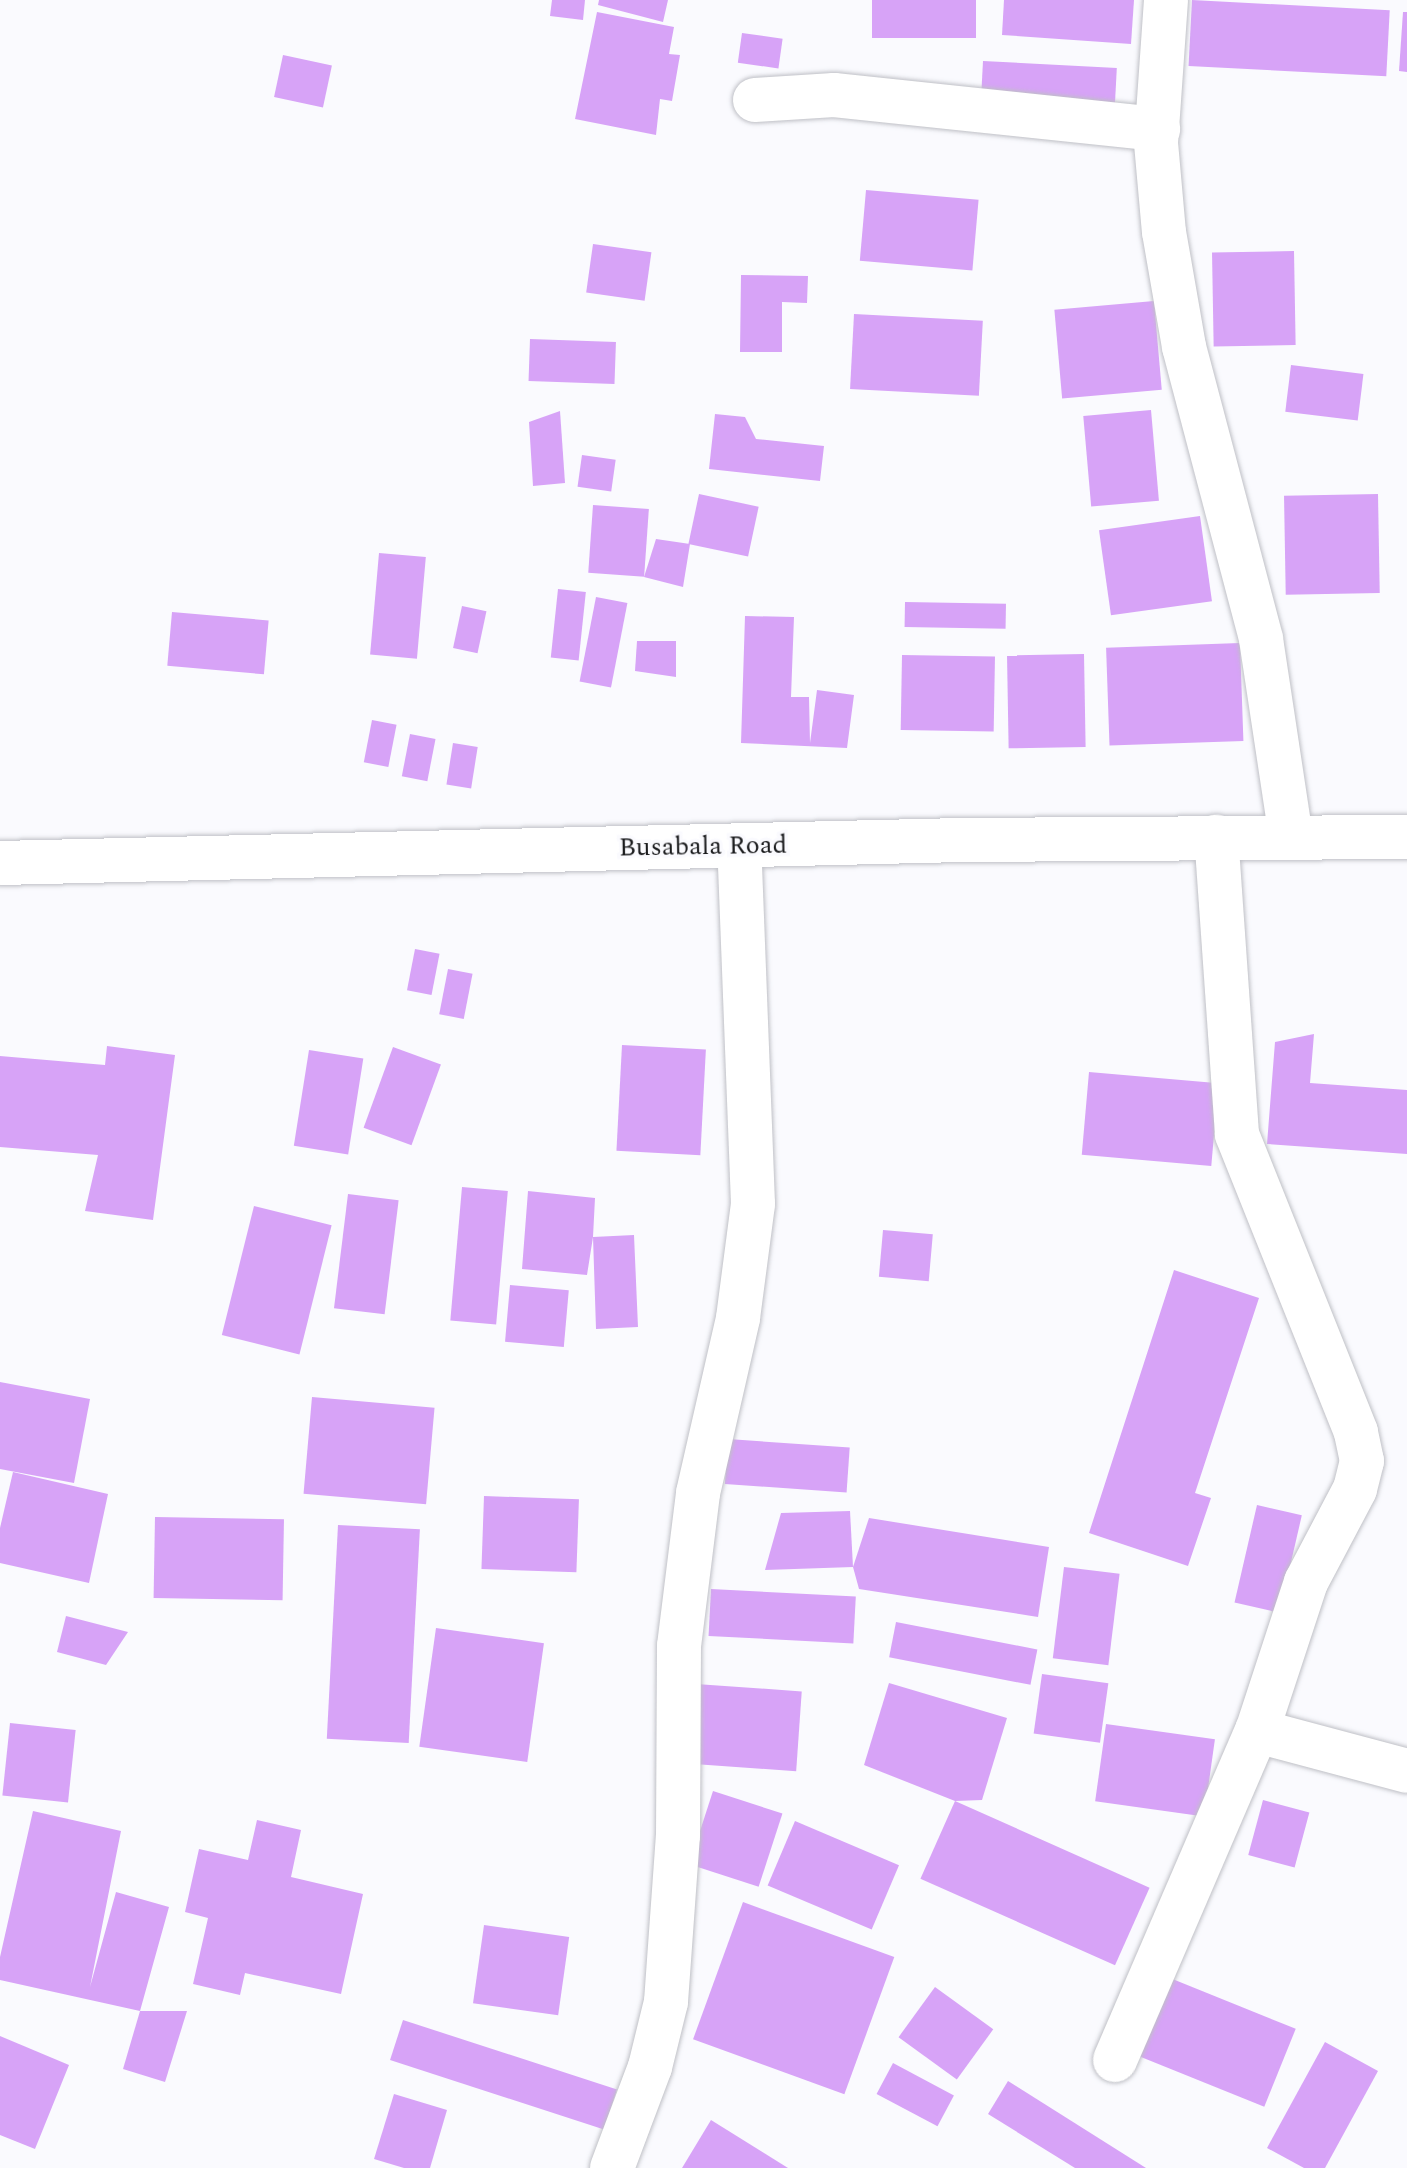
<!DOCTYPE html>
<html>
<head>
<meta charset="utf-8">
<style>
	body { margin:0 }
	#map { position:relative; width:1407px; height:2168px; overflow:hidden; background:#fafafe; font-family:Spectral,serif }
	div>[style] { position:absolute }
	.building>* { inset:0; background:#d7a3f7; transform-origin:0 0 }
	.roads { filter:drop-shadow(0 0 2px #bfc0c6) drop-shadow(0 0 2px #bfc0c6) }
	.minor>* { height:44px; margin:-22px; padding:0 22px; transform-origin:22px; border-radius:22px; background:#fff }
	span { translate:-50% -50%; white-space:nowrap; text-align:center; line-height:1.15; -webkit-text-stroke:7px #fafafe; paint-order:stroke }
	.street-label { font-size:26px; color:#1a1b1d }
</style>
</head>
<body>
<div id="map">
	<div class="building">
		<i style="clip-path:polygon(552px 0,585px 0,583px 20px,550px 16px)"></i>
		<i style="clip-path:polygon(599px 0,668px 0,663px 22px,598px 5px)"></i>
		<i style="left:872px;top:0;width:104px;height:38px"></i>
		<i style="clip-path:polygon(1004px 0,1134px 0,1131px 44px,1002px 35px)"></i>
		<i style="left:1192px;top:0;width:198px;height:66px;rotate:3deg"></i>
		<i style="clip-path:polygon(597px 12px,674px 27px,669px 54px,680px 55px,672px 101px,660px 99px,656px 135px,575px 119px)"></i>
		<i style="clip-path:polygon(1403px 12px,1407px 12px,1407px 72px,1399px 71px)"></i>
		<i style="left:742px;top:33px;width:41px;height:30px;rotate:8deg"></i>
		<i style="left:283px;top:55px;width:50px;height:43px;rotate:12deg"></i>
		<i style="left:983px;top:61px;width:134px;height:44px;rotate:3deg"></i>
		<i style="left:866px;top:190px;width:113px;height:71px;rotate:5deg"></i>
		<i style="left:593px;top:244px;width:59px;height:49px;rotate:8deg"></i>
		<i style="left:1294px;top:251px;width:94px;height:82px;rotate:89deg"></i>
		<i style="clip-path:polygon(741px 275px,808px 276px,807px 303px,782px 302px,782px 352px,740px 352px)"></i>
		<i style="left:1154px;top:301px;width:89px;height:100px;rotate:85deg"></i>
		<i style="left:854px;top:314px;width:129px;height:75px;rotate:3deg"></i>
		<i style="left:530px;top:339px;width:86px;height:42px;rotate:2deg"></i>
		<i style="left:1291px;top:365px;width:73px;height:47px;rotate:7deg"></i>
		<i style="left:1151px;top:410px;width:91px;height:68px;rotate:85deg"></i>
		<i style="clip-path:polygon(560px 411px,565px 483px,533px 486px,529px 422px)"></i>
		<i style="clip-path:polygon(715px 414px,745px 417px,756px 439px,824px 446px,820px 481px,709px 469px)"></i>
		<i style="left:582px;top:455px;width:34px;height:32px;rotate:8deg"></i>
		<i style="left:699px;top:494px;width:61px;height:51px;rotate:12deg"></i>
		<i style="left:1378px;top:494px;width:99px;height:94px;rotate:89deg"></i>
		<i style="left:593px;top:505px;width:56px;height:68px;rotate:4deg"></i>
		<i style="left:1200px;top:516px;width:86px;height:102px;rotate:82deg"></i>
		<i style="clip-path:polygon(656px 539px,690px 544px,683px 587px,644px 577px)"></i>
		<i style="left:379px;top:553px;width:47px;height:102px;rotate:5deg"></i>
		<i style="left:558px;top:589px;width:28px;height:69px;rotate:6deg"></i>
		<i style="left:596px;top:597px;width:32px;height:86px;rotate:11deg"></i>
		<i style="left:905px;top:602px;width:101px;height:25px;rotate:1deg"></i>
		<i style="left:462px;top:606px;width:25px;height:43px;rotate:12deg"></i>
		<i style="left:172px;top:612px;width:97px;height:54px;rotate:5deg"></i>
		<i style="clip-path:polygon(745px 616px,794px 617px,791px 697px,809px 697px,810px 743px,817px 690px,854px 695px,847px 748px,741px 743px)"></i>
		<i style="clip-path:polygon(637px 641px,676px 641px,676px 677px,635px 671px)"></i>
		<i style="left:1240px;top:643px;width:98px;height:134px;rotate:88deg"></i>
		<i style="left:1084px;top:654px;width:93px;height:77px;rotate:89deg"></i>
		<i style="left:902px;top:655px;width:93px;height:75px;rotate:1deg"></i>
		<i style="left:372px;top:720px;width:25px;height:43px;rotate:11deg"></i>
		<i style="left:410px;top:734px;width:26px;height:43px;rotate:11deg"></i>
		<i style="left:453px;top:743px;width:25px;height:42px;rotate:9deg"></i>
		<i style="left:415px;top:949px;width:25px;height:42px;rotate:11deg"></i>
		<i style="left:448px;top:969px;width:25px;height:46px;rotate:11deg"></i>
		<i style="clip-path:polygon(1314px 1034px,1310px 1083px,1407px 1090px,1407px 1154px,1267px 1144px,1275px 1042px)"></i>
		<i style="left:622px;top:1045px;width:84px;height:106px;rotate:3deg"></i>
		<i style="clip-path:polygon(107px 1046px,175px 1055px,153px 1220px,85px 1211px,98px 1155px,0 1147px,0 1056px,105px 1065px)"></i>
		<i style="left:393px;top:1047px;width:51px;height:86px;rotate:20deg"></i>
		<i style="left:309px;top:1050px;width:55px;height:97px;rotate:9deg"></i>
		<i style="left:1089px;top:1072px;width:130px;height:83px;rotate:5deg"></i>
		<i style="left:462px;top:1187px;width:46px;height:134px;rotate:5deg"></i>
		<i style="clip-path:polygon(528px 1191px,595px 1198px,593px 1237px,634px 1235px,638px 1327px,596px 1329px,593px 1237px,587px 1275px,522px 1269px)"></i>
		<i style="left:348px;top:1194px;width:51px;height:115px;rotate:7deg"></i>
		<i style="left:254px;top:1206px;width:80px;height:133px;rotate:14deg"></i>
		<i style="left:883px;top:1230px;width:50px;height:47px;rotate:5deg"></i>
		<i style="clip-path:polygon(1174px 1270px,1259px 1298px,1195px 1493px,1211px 1498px,1188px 1566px,1089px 1533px)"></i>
		<i style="left:510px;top:1285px;width:59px;height:57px;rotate:5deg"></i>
		<i style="clip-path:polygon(0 1382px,90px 1399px,74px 1483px,0 1469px)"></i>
		<i style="left:312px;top:1397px;width:123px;height:97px;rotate:5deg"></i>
		<i style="left:728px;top:1439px;width:122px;height:45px;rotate:4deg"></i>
		<i style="clip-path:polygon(13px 1472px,108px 1494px,89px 1583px,0 1563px,0 1528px)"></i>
		<i style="left:484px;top:1496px;width:95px;height:73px;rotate:2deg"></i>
		<i style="left:1257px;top:1505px;width:46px;height:100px;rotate:13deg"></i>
		<i style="clip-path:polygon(850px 1511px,853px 1567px,765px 1570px,781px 1513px)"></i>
		<i style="left:155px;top:1517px;width:129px;height:81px;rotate:1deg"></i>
		<i style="clip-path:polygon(869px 1518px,1049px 1547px,1038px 1617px,859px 1589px,853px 1567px)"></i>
		<i style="left:338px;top:1525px;width:82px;height:214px;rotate:3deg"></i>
		<i style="left:1064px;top:1567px;width:56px;height:92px;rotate:7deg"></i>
		<i style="left:711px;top:1589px;width:145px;height:47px;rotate:3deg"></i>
		<i style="clip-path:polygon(66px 1616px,128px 1632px,106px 1665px,57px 1652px)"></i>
		<i style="left:896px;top:1622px;width:144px;height:36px;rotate:11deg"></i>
		<i style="left:436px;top:1628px;width:109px;height:120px;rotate:8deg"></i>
		<i style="left:1042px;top:1674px;width:67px;height:60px;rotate:8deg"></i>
		<i style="clip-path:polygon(889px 1683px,1007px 1718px,982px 1800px,955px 1801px,864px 1765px)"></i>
		<i style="left:696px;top:1684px;width:106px;height:80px;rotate:4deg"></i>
		<i style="left:10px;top:1723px;width:66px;height:73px;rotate:6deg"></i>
		<i style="left:1106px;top:1724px;width:110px;height:78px;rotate:8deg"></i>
		<i style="left:713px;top:1791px;width:73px;height:77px;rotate:18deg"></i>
		<i style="left:1263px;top:1800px;width:48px;height:57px;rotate:15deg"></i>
		<i style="left:955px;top:1801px;width:213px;height:85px;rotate:24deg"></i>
		<i style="clip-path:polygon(33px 1811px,121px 1831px,90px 1987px,116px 1892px,169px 1907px,140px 2011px,0 1980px,0 1957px)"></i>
		<i style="clip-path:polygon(257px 1820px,301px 1830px,291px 1877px,363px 1894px,341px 1994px,245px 1973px,240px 1995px,193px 1984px,208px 1918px,185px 1912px,199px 1849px,248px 1860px)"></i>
		<i style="left:795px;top:1821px;width:113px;height:70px;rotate:23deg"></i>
		<i style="left:743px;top:1902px;width:161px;height:146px;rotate:20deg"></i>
		<i style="left:484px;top:1925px;width:86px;height:79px;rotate:8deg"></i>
		<i style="left:1165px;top:1976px;width:141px;height:84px;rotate:22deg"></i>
		<i style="left:935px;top:1987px;width:72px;height:62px;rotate:36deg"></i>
		<i style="clip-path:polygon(140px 2011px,187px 2011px,165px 2082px,123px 2069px)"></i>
		<i style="left:403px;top:2020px;width:225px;height:42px;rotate:18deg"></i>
		<i style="clip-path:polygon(0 2036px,69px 2065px,35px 2149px,0 2135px)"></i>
		<i style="clip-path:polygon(1325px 2042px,1378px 2071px,1325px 2168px,1304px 2168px,1267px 2148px)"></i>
		<i style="left:893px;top:2063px;width:69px;height:35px;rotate:28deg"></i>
		<i style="clip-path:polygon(1008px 2081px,1146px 2168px,1075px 2168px,988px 2114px)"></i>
		<i style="clip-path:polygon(394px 2094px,447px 2110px,430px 2168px,404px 2168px,374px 2159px)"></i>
		<i style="clip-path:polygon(711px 2120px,788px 2168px,682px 2168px)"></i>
	</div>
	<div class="roads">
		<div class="minor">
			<i style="left:1166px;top:0;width:143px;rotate:94deg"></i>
			<i style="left:1156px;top:143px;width:89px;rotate:84.9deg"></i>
			<i style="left:1164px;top:232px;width:117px;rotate:80.1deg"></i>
			<i style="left:1184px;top:347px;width:302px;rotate:75.2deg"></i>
			<i style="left:1261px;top:639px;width:200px;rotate:81.4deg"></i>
			<i style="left:755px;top:100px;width:79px;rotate:-3.6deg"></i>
			<i style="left:834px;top:95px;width:326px;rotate:6deg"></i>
			<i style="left:0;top:863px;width:965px;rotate:-1.37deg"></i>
			<i style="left:965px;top:840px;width:442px;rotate:-0.4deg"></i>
			<i style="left:1257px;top:1731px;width:155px;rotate:14.9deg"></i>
			<i style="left:1115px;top:2060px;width:358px;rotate:-66.7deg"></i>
			<i style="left:1257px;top:1731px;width:157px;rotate:-71.8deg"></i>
			<i style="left:1306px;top:1582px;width:105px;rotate:-62.2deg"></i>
			<i style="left:1355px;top:1489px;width:29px;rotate:-76deg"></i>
			<i style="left:1362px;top:1461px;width:30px;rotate:-102deg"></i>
			<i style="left:1356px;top:1432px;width:321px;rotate:-111.8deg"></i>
			<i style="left:1237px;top:1134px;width:298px;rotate:-94deg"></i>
			<i style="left:612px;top:2168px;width:108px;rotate:-69.4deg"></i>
			<i style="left:650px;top:2067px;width:67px;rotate:-76.2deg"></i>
			<i style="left:666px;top:2002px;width:166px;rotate:-85.9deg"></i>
			<i style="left:678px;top:1836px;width:190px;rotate:-89.7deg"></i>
			<i style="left:679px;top:1646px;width:154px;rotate:-82.9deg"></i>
			<i style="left:698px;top:1493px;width:180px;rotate:-77.1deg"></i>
			<i style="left:738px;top:1318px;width:115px;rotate:-82.5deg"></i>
			<i style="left:753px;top:1204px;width:357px;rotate:-92.2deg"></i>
		</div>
	</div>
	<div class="street-label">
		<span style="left:703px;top:847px;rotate:-1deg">Busabala Road</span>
	</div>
</div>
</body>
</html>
